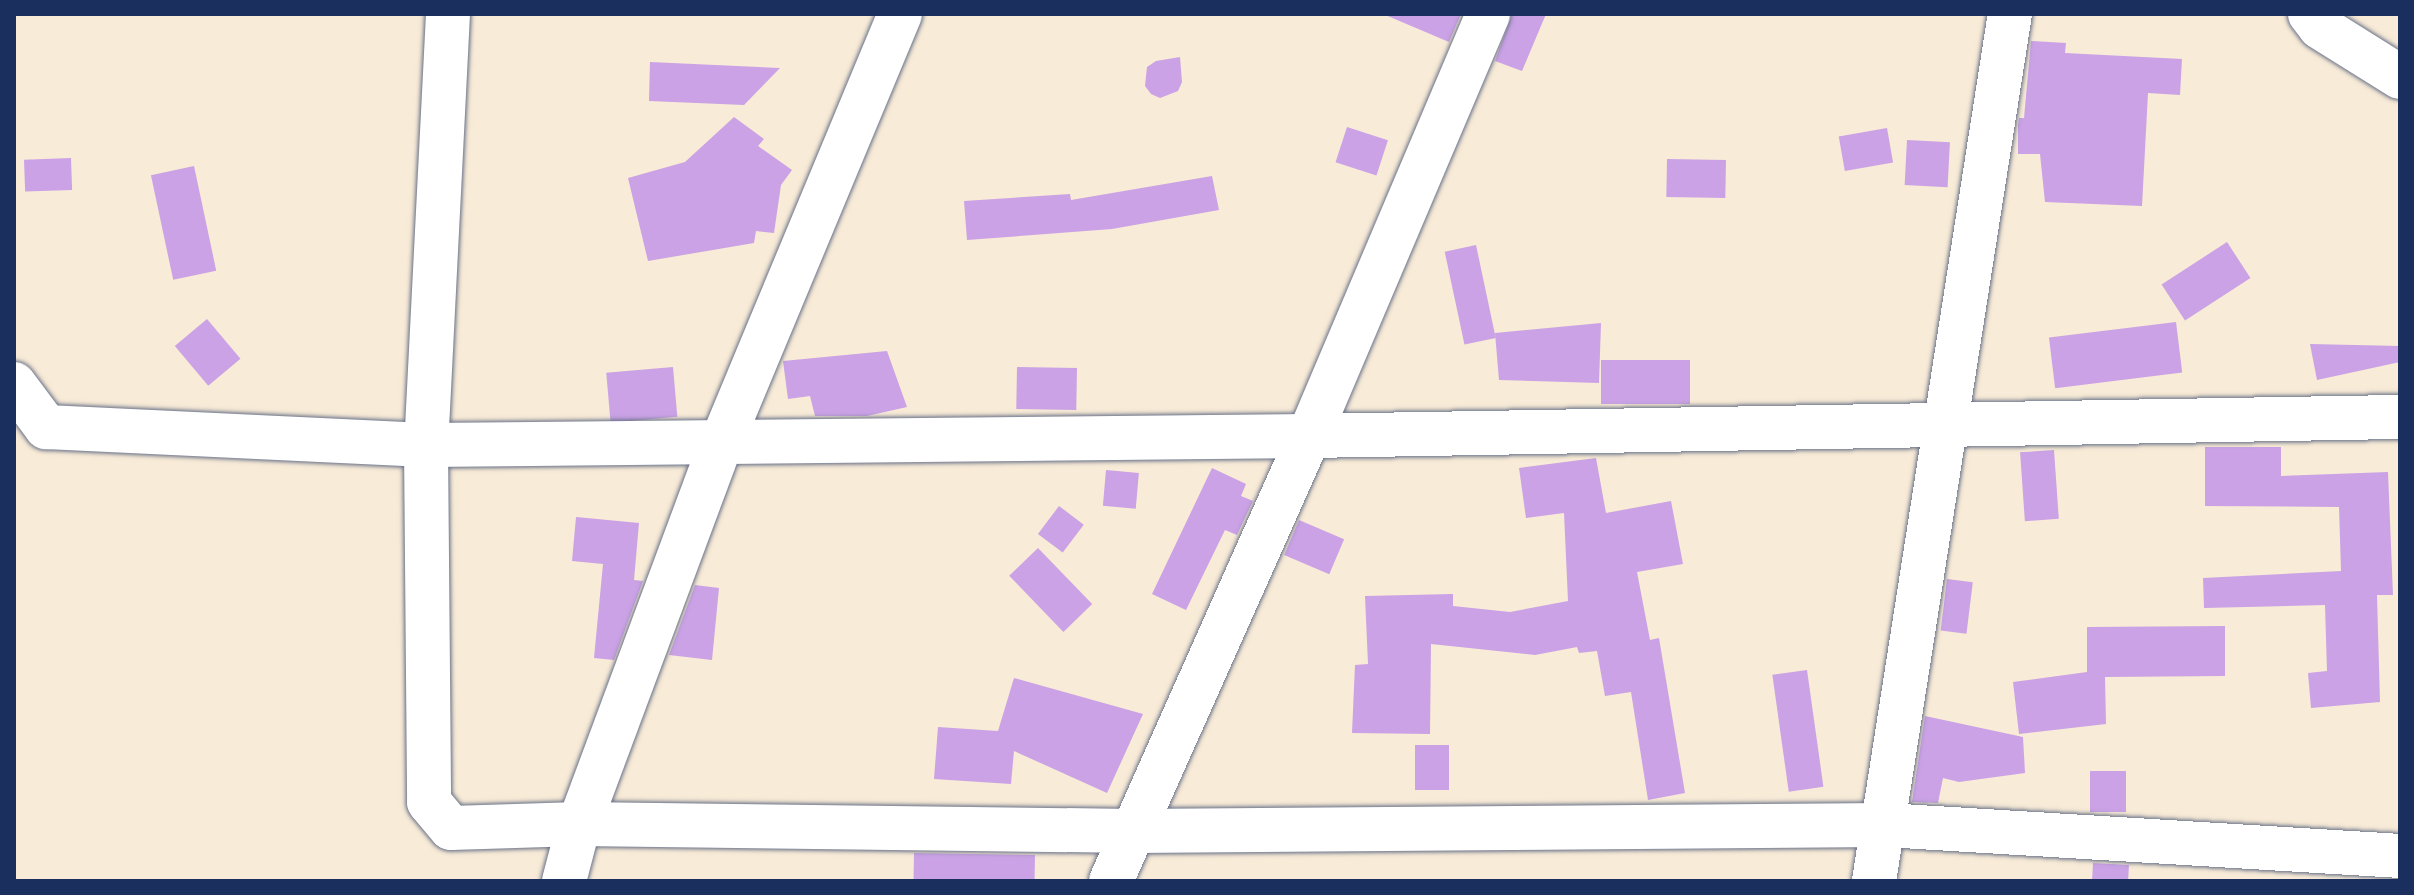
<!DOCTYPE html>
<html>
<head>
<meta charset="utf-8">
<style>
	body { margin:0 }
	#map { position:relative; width:2414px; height:895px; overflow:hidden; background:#f8ebd7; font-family:"Indie Flower",sans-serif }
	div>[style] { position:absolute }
	.building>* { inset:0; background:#caa2e5; transform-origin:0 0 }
	.roads { filter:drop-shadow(0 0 2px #687188) drop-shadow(0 0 2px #687188) }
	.street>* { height:44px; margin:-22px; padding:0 22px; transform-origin:22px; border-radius:22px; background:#fff }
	span { translate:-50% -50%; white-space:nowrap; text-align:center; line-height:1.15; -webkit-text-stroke:8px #fbf7ec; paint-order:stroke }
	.frame { position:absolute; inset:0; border:16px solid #1b2f5e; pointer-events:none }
</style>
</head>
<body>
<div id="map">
	<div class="building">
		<i style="clip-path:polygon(1383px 14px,1461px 14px,1449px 42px)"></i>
		<i style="clip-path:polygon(1512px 14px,1546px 14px,1522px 71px,1495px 61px)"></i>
		<i style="clip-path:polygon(2031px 41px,2066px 43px,2065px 53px,2182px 59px,2180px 95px,2148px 93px,2142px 206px,2045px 202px,2040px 154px,2018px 154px,2018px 125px,2019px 118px,2024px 118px)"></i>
		<i style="clip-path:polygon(1180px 57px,1182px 82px,1178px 91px,1160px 98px,1151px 94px,1145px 86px,1147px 67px,1156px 61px)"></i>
		<i style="clip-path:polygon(650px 62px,780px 68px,744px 105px,649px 101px)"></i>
		<i style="clip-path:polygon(734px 117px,764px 139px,758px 146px,792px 170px,781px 185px,774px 233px,756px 231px,754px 243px,648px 261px,628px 178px,685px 162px)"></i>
		<i style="left:1347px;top:127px;width:43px;height:37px;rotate:18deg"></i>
		<i style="left:1887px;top:128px;width:35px;height:49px;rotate:80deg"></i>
		<i style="left:1907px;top:140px;width:43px;height:45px;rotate:3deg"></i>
		<i style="left:71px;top:158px;width:32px;height:47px;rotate:88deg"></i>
		<i style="left:1667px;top:159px;width:59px;height:38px;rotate:1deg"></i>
		<i style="left:194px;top:166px;width:107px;height:44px;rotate:78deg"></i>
		<i style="clip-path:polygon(1212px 176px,1219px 210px,1112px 229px,967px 240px,964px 201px,1070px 194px,1071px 200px)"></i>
		<i style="left:2227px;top:242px;width:43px;height:78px;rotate:57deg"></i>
		<i style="left:1476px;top:245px;width:95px;height:32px;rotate:78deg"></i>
		<i style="left:207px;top:319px;width:52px;height:42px;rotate:50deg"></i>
		<i style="left:2176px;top:322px;width:51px;height:128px;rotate:83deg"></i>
		<i style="clip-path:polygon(1601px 323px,1599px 383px,1499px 380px,1495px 333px)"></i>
		<i style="clip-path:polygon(2310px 344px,2400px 346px,2400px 362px,2317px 380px)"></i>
		<i style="clip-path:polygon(887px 351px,907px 407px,867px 416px,815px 416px,810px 396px,788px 399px,783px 361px)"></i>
		<i style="left:1690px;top:360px;width:44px;height:89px;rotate:90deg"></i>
		<i style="left:673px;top:367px;width:50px;height:67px;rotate:85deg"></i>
		<i style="left:1017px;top:367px;width:60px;height:42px;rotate:1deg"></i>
		<i style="clip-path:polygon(2205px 447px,2281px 447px,2281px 476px,2388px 472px,2393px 595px,2377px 595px,2380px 702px,2311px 708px,2308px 673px,2327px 671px,2325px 605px,2204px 608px,2203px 578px,2341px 571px,2339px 507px,2205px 506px)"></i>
		<i style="left:2054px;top:450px;width:69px;height:34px;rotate:86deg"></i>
		<i style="clip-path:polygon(1596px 458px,1606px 513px,1671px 501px,1683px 564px,1637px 572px,1650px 640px,1659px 638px,1685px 793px,1648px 800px,1631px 692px,1605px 696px,1597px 651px,1579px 653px,1577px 647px,1535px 655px,1431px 644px,1430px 734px,1352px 733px,1355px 665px,1368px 664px,1365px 596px,1453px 594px,1453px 606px,1510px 612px,1568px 601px,1564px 513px,1526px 518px,1519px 468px)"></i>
		<i style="clip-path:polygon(1212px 468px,1246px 484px,1241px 496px,1253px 501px,1237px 535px,1225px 530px,1186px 610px,1152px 594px)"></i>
		<i style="left:1106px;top:470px;width:33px;height:36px;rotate:5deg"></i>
		<i style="left:1059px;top:506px;width:31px;height:35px;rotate:37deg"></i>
		<i style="clip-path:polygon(576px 517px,639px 523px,634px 580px,643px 581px,614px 660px,594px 658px,603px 564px,572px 561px)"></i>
		<i style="left:1299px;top:520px;width:49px;height:38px;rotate:23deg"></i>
		<i style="left:1038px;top:548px;width:78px;height:40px;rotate:46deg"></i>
		<i style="left:1947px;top:579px;width:26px;height:52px;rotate:7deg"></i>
		<i style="clip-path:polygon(695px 585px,719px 588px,712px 660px,669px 655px)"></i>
		<i style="clip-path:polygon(2225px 626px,2225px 676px,2105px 677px,2106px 724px,2019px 734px,2013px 682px,2087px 672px,2087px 627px)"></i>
		<i style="left:1807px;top:670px;width:118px;height:35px;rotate:82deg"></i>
		<i style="clip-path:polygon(1014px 678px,1143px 714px,1107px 793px,1014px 751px,1011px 784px,934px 779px,938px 727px,998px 731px)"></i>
		<i style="clip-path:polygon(1925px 716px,2023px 737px,2025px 773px,1959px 782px,1943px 778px,1938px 803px,1912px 802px)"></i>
		<i style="left:1449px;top:745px;width:45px;height:34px;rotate:90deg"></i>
		<i style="left:2090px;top:771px;width:36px;height:41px"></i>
		<i style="left:914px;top:853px;width:121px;height:28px;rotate:1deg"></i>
		<i style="left:2093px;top:863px;width:36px;height:18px;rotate:3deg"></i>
	</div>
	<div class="roads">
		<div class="street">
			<i style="left:448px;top:14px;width:432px;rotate:92.9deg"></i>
			<i style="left:426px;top:445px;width:357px;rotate:89.5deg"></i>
			<i style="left:429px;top:802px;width:34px;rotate:50deg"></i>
			<i style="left:451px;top:828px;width:128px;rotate:-1.8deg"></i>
			<i style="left:579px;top:824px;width:59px;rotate:104.7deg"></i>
			<i style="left:900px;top:14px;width:465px;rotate:112.6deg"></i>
			<i style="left:721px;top:443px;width:407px;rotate:110.4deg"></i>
			<i style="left:579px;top:824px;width:554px;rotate:0.72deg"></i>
			<i style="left:1133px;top:831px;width:752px;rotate:-0.46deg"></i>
			<i style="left:1885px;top:825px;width:516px;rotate:3.44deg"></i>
			<i style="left:2310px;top:14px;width:16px;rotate:52deg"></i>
			<i style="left:2320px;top:27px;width:94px;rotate:32deg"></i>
			<i style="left:14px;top:384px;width:54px;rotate:53.3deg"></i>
			<i style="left:46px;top:427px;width:380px;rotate:2.7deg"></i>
			<i style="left:426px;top:445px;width:883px;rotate:-0.58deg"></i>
			<i style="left:1309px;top:436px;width:1091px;rotate:-1deg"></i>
			<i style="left:1111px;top:881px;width:487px;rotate:-66deg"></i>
			<i style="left:1309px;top:436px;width:458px;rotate:-67deg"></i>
			<i style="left:1874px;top:881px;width:878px;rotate:-81.09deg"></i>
		</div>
	</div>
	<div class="frame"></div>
</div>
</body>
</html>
